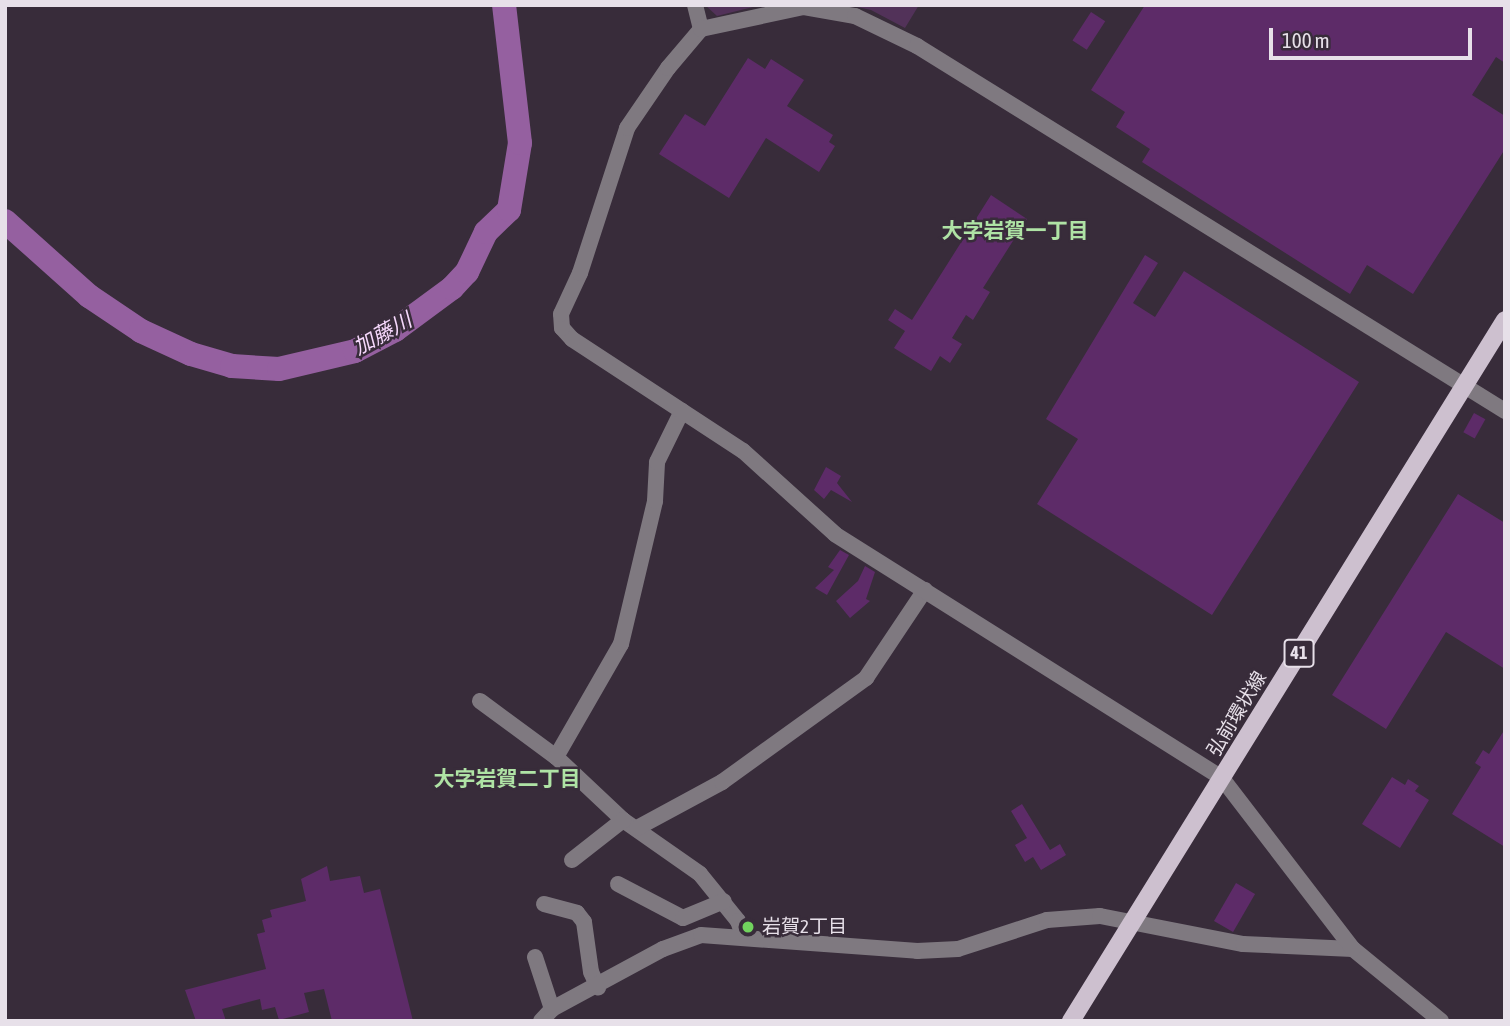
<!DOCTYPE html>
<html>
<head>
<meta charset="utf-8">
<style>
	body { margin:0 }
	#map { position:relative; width:1510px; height:1026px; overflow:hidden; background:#382c3a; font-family:"Asap Condensed","Noto Sans JP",sans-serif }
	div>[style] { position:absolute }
	.green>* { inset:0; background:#523259 }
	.river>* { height:24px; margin:-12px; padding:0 12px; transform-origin:12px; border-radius:12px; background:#9560a0 }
	.building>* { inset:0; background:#5d2b68; transform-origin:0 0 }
	.minor>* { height:16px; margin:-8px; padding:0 8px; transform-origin:8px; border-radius:8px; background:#7f7980 }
	.major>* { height:18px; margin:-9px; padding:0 9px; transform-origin:9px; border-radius:9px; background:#cdc0cf }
	.dots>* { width:19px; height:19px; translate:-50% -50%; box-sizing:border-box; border:4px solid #382c3a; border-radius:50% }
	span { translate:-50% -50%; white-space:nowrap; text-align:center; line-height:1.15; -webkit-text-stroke:5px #382c3a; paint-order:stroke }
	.shield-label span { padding:2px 5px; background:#382c3a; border:2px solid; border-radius:5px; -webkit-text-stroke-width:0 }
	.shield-label { font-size:18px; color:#e7e0e9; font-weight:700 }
	.street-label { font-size:19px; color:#e7e0e9 }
	.poi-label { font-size:19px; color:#e7e0e9 }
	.left { translate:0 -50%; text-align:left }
	.neighbourhood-label { font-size:21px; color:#afe3a5; font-weight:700 }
	.water-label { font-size:21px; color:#f6d8fc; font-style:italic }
	.frame { position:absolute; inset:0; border:7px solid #e7e0e9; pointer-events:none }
	.scale { position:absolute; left:1269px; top:28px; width:203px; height:32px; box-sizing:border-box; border:4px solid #e7e0e9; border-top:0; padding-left:9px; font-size:21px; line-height:24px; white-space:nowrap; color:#e7e0e9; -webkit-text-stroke:5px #382c3a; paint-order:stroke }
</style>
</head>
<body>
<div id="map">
	<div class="green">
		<i style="clip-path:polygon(705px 5px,761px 5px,717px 16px)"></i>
		<i style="clip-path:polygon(849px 5px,919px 5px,905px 28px,871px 10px)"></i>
	</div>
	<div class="river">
		<i style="left:5px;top:221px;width:113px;rotate:41.8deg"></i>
		<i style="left:89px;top:296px;width:63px;rotate:33.9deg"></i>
		<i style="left:141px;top:331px;width:55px;rotate:24.7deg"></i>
		<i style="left:191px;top:354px;width:43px;rotate:16.3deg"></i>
		<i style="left:232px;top:366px;width:47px;rotate:3.7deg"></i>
		<i style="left:279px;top:369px;width:78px;rotate:-13.3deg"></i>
		<i style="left:355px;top:351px;width:45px;rotate:-27.7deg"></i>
		<i style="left:395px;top:330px;width:71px;rotate:-36.4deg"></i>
		<i style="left:452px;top:288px;width:22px;rotate:-47deg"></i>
		<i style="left:467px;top:272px;width:44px;rotate:-64.6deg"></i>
		<i style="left:486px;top:232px;width:32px;rotate:-44deg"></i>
		<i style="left:509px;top:210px;width:68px;rotate:-80.7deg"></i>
		<i style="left:520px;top:143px;width:139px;rotate:-96.6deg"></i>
	</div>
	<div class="building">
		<i style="clip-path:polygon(1145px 5px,1505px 5px,1505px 63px,1496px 57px,1472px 95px,1505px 116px,1505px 149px,1413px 294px,1367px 265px,1350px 294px,1142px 162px,1150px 149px,1116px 127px,1125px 112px,1091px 90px)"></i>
		<i style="left:1091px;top:12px;width:17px;height:34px;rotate:33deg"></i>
		<i style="clip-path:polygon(748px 58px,765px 69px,771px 59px,804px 80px,787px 106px,833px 135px,829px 142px,835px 146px,819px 172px,766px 138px,729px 198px,659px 154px,685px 114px,705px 126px)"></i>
		<i style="clip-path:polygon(991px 195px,1027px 219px,983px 288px,990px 292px,973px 320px,966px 315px,952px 338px,962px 344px,950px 363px,940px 356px,931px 371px,894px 348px,905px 331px,888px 320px,895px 309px,912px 320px)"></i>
		<i style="clip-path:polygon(1145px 255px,1158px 263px,1133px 303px,1155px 317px,1184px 271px,1359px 382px,1212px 615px,1037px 504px,1078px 439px,1046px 419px)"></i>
		<i style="left:1474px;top:413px;width:13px;height:22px;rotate:29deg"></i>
		<i style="clip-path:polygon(826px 467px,841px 476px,837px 483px,852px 502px,831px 490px,824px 499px,814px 490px)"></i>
		<i style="clip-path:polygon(1458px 494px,1505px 523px,1505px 669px,1446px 632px,1386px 729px,1332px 695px)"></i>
		<i style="clip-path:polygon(840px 550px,849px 555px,827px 595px,815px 588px,834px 570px,828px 567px)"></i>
		<i style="clip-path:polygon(865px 566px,875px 572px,866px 599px,870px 601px,850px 618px,836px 601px,858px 581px)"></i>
		<i style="clip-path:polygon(1505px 729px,1505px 847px,1452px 814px,1481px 767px,1475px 763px,1483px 750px,1489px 754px)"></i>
		<i style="clip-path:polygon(1392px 777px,1405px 785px,1408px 779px,1419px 786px,1415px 791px,1429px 800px,1400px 848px,1362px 824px)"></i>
		<i style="clip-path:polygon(1022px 804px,1050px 850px,1060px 844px,1066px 855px,1041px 870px,1033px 857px,1025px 862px,1015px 845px,1027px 838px,1011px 811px)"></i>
		<i style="clip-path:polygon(327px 866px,330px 881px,360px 876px,364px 893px,380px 889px,413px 1021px,332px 1021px,324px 989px,304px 993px,309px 1012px,279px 1020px,275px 1007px,262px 1010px,260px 999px,222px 1009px,226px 1021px,196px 1021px,185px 990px,266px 969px,257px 934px,265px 932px,262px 920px,272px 917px,270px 910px,306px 901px,301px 879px)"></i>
		<i style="left:1236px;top:883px;width:22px;height:44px;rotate:30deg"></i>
	</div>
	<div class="minor">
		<i style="left:695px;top:5px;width:25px;rotate:76deg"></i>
		<i style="left:480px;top:701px;width:94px;rotate:36.4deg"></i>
		<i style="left:556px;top:757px;width:92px;rotate:43.2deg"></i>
		<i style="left:623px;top:820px;width:94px;rotate:35deg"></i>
		<i style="left:700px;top:874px;width:60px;rotate:51deg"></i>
		<i style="left:738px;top:921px;width:18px;rotate:71deg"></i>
		<i style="left:556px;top:757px;width:130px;rotate:-60.1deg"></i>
		<i style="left:621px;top:644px;width:147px;rotate:-76.6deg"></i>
		<i style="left:655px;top:501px;width:39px;rotate:-87deg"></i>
		<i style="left:657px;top:462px;width:57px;rotate:-63.9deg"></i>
		<i style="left:637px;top:828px;width:97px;rotate:-28.4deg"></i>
		<i style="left:722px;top:782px;width:178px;rotate:-35.8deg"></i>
		<i style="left:866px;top:678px;width:106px;rotate:-56.2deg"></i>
		<i style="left:572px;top:860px;width:65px;rotate:-38.1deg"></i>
		<i style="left:618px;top:884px;width:73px;rotate:27.6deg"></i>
		<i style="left:683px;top:918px;width:44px;rotate:-22.5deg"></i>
		<i style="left:544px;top:904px;width:34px;rotate:15deg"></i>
		<i style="left:577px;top:913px;width:11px;rotate:52deg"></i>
		<i style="left:584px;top:922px;width:50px;rotate:82deg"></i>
		<i style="left:591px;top:972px;width:17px;rotate:65deg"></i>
		<i style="left:535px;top:957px;width:55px;rotate:71.9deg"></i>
		<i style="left:541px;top:1021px;width:16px;rotate:-47deg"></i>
		<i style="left:552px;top:1009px;width:126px;rotate:-28.4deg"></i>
		<i style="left:663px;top:949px;width:40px;rotate:-20.2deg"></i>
		<i style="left:701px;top:935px;width:217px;rotate:4.2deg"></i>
		<i style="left:917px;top:951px;width:41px;rotate:-2.8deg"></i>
		<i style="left:958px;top:949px;width:94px;rotate:-18deg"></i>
		<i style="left:1047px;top:920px;width:53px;rotate:-4.3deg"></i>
		<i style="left:1100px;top:916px;width:146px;rotate:11.1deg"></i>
		<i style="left:1243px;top:944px;width:110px;rotate:2.6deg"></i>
		<i style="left:1441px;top:1021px;width:114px;rotate:-140.7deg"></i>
		<i style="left:1353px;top:949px;width:215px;rotate:-127.5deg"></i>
		<i style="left:1222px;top:778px;width:457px;rotate:-147.8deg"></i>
		<i style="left:835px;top:534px;width:124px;rotate:-137.9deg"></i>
		<i style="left:743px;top:451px;width:204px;rotate:-146.8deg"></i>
		<i style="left:572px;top:339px;width:15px;rotate:-132deg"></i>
		<i style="left:562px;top:328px;width:14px;rotate:-94deg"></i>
		<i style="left:561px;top:314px;width:45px;rotate:-65.1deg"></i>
		<i style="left:580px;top:273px;width:152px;rotate:-72deg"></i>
		<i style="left:627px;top:128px;width:73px;rotate:-55.7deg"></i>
		<i style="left:668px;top:68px;width:51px;rotate:-49.8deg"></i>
		<i style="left:701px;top:29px;width:105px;rotate:-12.1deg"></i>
		<i style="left:804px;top:7px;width:52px;rotate:10deg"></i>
		<i style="left:855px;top:16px;width:69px;rotate:25.8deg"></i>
		<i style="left:917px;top:46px;width:692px;rotate:31.83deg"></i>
	</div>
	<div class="major">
		<i style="left:1071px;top:1021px;width:824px;rotate:-58.24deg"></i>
	</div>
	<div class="dots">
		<i style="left:748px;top:927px;background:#71d35e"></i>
	</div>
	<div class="shield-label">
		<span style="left:1299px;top:653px">41</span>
	</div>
	<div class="street-label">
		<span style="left:1237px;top:714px;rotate:-59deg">弘前環状線</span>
	</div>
	<div class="poi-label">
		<span class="left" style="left:762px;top:927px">岩賀2丁目</span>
	</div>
	<div class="neighbourhood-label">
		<span style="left:1015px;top:230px">大字岩賀一丁目</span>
		<span style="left:507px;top:778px">大字岩賀二丁目</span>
	</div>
	<div class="water-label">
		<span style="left:382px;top:333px;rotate:-29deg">加藤川</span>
	</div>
	<div class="frame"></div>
	<div class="scale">100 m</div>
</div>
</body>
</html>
